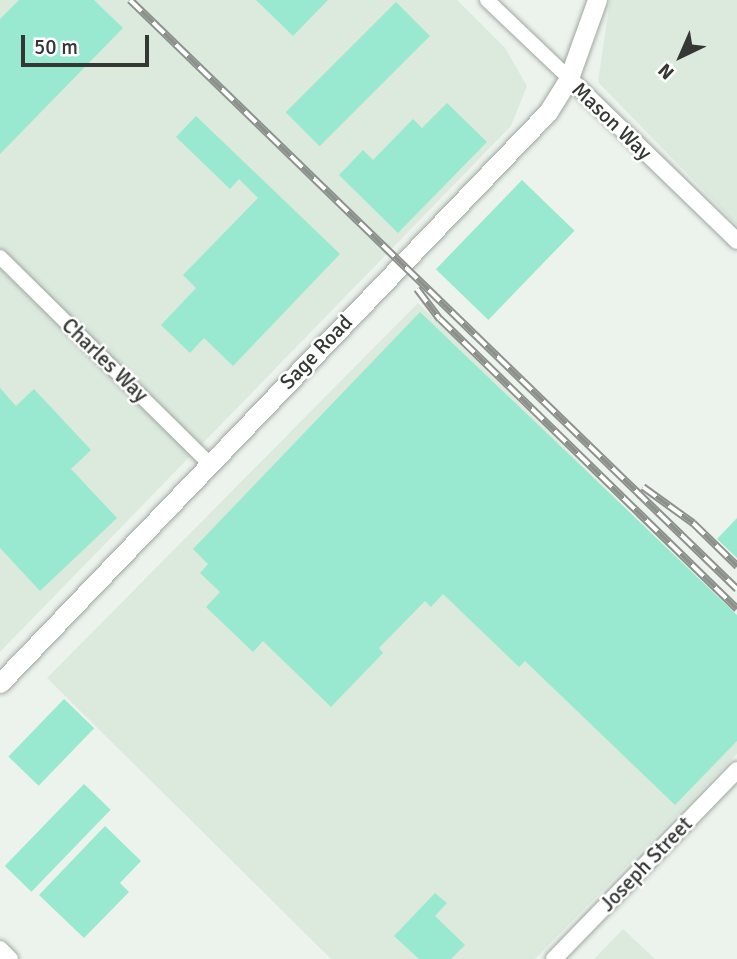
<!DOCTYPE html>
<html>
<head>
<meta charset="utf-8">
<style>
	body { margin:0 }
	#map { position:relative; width:737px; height:959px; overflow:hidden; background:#ebf3ec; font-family:Signika,sans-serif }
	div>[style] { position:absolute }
	.built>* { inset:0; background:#dceade }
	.building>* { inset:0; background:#98e9d0; transform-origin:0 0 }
	.roads { filter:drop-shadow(0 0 2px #9fa7a0) drop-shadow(0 0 2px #9fa7a0) }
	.minor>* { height:14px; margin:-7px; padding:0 7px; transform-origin:7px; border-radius:7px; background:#fff }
	.tertiary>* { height:16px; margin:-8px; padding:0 8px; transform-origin:8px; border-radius:8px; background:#fff }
	.secondary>* { height:19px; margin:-9.5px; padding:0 9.5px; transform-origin:9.5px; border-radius:9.5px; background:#fff }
	.rail>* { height:8px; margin-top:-4px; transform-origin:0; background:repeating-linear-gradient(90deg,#fff 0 16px,#8c918c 0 32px); box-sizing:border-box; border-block:2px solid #8c918c }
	span { translate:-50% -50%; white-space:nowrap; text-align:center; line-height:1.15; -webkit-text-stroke:5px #fff; paint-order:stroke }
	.street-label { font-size:21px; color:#343734 }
	.north { position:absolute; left:646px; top:21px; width:70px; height:70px; -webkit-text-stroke:5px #fff; paint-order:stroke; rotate:224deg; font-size:19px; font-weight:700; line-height:28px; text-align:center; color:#343734 }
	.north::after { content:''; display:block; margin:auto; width:24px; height:32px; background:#343734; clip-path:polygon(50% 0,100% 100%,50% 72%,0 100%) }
	.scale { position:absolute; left:21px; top:35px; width:128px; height:32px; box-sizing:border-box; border:4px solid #343734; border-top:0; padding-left:9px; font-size:21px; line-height:24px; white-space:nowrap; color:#343734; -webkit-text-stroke:5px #fff; paint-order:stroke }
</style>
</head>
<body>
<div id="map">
	<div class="built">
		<i style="clip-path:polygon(0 0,457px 0,505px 48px,527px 86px,511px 126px,0 652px)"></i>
		<i style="clip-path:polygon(610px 0,737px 0,737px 225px,598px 82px)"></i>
		<i style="clip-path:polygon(418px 303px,737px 618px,737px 754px,535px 959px,331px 959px,47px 678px)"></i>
		<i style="clip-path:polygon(623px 929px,655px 959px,594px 959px)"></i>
	</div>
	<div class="building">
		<i style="clip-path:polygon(19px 0,94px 0,123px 28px,0 154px,0 19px)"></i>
		<i style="clip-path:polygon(256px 0,328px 0,293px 36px)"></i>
		<i style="left:396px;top:2px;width:48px;height:156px;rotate:45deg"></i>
		<i style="clip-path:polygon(447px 103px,487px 142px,398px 233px,339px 175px,363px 150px,373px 160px,413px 119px,422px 128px)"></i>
		<i style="clip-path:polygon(196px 116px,340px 254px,233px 366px,204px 338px,190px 353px,161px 325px,196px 288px,183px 275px,258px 198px,239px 179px,230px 189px,176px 137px)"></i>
		<i style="left:522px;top:180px;width:73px;height:124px;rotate:44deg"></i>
		<i style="clip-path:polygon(420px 312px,737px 615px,737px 741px,675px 805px,525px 661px,519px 667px,443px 594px,431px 607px,425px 601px,379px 648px,383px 653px,331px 707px,263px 641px,253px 652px,206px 607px,220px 592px,200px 573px,208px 564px,193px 549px)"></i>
		<i style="clip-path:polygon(0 388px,16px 406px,34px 389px,91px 450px,71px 469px,117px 518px,40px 591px,0 548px)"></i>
		<i style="clip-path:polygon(737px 518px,737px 558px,717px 539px)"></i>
		<i style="left:64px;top:699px;width:42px;height:80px;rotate:44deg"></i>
		<i style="left:84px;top:784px;width:37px;height:114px;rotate:44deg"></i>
		<i style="clip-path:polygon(105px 826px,141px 861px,120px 883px,129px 892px,84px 938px,39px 895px)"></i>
		<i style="clip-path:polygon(435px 893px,447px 903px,435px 916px,465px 945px,451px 959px,419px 959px,394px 936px)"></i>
	</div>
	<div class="roads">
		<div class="minor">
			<i style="left:487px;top:0;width:113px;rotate:43.6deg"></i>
			<i style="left:0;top:257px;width:293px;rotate:44.6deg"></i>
		</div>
		<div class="tertiary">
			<i style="left:569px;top:78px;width:234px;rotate:44.1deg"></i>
			<i style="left:0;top:949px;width:14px;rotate:45deg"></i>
			<i style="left:554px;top:959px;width:263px;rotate:-45.9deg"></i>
		</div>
		<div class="secondary">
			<i style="left:0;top:683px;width:791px;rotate:-46.18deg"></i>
			<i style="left:548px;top:112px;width:40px;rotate:-58deg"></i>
			<i style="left:569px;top:78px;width:83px;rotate:-70.3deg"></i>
		</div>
	</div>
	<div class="rail">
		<i style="left:130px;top:0;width:846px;rotate:44.14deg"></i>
		<i style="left:417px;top:289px;width:38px;rotate:53deg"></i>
		<i style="left:440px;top:319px;width:415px;rotate:44.3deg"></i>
		<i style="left:643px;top:487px;width:62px;rotate:35.8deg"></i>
		<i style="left:693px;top:523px;width:62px;rotate:44.3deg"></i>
	</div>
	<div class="street-label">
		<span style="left:612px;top:121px;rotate:44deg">Mason Way</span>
		<span style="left:316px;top:352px;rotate:-46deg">Sage Road</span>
		<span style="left:105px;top:360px;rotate:44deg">Charles Way</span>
		<span style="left:646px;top:864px;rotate:-46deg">Joseph Street</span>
	</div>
	<div class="north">N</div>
	<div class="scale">50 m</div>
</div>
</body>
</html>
